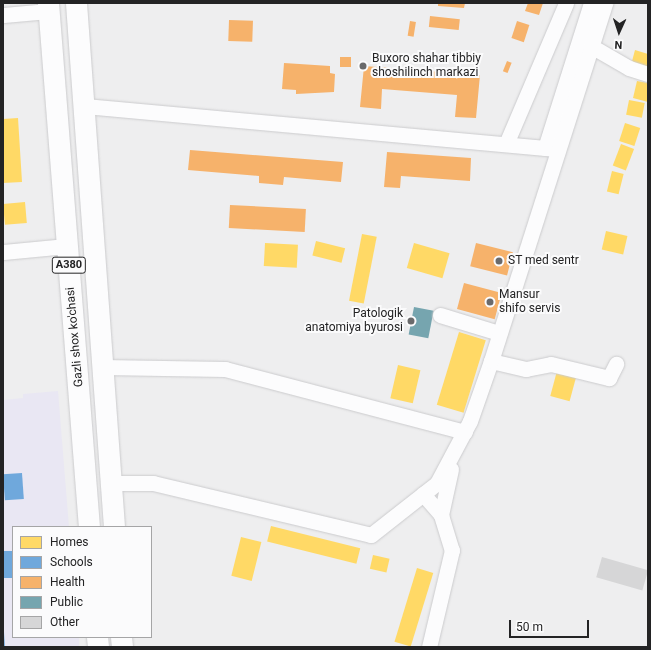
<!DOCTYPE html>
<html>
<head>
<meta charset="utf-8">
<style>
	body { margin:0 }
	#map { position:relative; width:651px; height:650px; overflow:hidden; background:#eeeeef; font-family:Roboto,sans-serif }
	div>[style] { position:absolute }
	.education>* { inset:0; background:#e9e7f3 }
	.homes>* { inset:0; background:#ffd966; transform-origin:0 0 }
	.schools>* { inset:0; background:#6fa8dc; transform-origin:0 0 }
	.health>* { inset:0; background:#f6b26b; transform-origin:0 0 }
	.public>* { inset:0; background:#76a5af; transform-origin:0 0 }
	.building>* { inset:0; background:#d6d6d7; transform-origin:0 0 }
	.roads { filter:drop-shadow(0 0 1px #cbcbcd) drop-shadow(0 0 1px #cbcbcd) }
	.minor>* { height:15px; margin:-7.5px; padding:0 7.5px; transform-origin:7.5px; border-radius:7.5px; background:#fcfcfd }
	.highway>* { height:21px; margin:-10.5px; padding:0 10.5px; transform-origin:10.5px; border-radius:10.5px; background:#fcfcfd }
	.dots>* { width:11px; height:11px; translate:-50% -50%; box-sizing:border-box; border:2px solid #fbfbfc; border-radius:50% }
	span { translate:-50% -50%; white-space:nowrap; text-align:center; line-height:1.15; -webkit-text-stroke:4px #fbfbfc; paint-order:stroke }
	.shield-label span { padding:1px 3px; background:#fbfbfc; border:1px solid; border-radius:3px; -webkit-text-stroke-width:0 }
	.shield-label { font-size:11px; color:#232324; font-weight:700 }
	.poi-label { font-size:12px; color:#232324 }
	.left { translate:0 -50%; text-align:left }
	.right { translate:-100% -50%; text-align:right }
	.street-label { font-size:12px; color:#232324 }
	.frame { position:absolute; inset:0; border:4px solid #232324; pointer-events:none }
	.legend { position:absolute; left:12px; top:526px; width:140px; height:112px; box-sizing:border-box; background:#fbfbfc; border:1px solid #a5a5a6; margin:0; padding:5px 7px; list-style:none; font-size:12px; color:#232324 }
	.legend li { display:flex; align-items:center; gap:8px; height:20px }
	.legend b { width:20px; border:1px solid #a5a5a6 }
	.north { position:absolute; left:599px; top:12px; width:40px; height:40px; -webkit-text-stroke:3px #fbfbfc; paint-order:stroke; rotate:183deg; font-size:11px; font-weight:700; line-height:16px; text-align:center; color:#232324 }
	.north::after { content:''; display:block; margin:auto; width:14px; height:18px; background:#232324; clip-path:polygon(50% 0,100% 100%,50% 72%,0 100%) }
	.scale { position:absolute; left:509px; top:620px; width:80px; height:18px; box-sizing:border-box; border:2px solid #232324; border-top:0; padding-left:5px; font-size:12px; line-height:14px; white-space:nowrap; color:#232324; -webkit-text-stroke:3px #fbfbfc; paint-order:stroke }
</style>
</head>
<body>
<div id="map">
	<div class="education">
		<i style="clip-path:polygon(58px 391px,69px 527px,13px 527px,13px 637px,79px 637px,79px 647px,3px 647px,3px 400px,23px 398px,23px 394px)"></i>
	</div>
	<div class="homes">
		<i style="clip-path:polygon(635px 50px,648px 54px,648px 70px,631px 65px)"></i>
		<i style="clip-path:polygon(637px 81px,648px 83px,648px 102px,633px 98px)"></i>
		<i style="left:629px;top:100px;width:16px;height:15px;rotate:11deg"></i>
		<i style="clip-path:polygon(18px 118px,22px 182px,3px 183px,3px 119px)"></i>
		<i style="left:625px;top:123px;width:16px;height:19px;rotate:18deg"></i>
		<i style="left:621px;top:144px;width:14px;height:23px;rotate:21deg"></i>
		<i style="left:612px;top:171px;width:12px;height:21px;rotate:14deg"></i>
		<i style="left:25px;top:202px;width:21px;height:22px;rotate:85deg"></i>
		<i style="left:606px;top:231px;width:22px;height:19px;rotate:13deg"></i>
		<i style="left:362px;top:234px;width:15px;height:68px;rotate:11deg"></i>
		<i style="left:316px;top:241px;width:30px;height:15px;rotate:14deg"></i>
		<i style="left:265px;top:243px;width:33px;height:23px;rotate:3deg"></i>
		<i style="left:414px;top:243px;width:37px;height:26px;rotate:16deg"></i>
		<i style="left:459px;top:332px;width:28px;height:76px;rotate:17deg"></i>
		<i style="left:398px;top:365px;width:23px;height:34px;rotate:13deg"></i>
		<i style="left:557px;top:371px;width:20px;height:26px;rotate:15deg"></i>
		<i style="left:271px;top:526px;width:92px;height:16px;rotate:14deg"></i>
		<i style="left:241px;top:537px;width:21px;height:40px;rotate:14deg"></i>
		<i style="left:373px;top:555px;width:17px;height:14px;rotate:13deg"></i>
		<i style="left:417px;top:568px;width:17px;height:77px;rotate:17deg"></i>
	</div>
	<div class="schools">
		<i style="left:22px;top:473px;width:26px;height:19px;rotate:86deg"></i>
		<i style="left:13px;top:551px;width:27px;height:10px;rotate:90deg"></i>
		<i style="clip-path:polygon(3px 632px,4px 632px,5px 647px,3px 647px)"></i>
	</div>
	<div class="health">
		<i style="clip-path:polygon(438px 3px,465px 3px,464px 8px,438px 6px)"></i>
		<i style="clip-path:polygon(528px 3px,543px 3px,539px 15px,525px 11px)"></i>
		<i style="left:430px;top:16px;width:30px;height:11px;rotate:6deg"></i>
		<i style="left:229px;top:20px;width:24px;height:21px;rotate:2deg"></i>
		<i style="left:410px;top:21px;width:6px;height:15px;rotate:9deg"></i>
		<i style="left:517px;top:21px;width:13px;height:18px;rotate:18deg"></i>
		<i style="left:340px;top:57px;width:11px;height:10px"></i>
		<i style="left:507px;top:61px;width:5px;height:11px;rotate:22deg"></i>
		<i style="clip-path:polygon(284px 63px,330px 66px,330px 73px,335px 74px,334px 92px,296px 94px,296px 90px,282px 89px)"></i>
		<i style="clip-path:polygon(364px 66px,480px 75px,476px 118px,455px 117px,457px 95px,382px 89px,381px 109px,360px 107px)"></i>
		<i style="clip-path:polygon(190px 150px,343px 162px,341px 182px,284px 177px,283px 185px,259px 183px,259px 176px,188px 170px)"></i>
		<i style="clip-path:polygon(387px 152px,471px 158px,470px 181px,401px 176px,400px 188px,384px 187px)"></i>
		<i style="left:230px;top:205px;width:76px;height:23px;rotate:3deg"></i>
		<i style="left:476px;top:243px;width:38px;height:24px;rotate:14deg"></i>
		<i style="left:464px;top:283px;width:39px;height:27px;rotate:15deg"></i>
	</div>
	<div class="public">
		<i style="left:414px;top:307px;width:20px;height:28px;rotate:11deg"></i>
	</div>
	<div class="building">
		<i style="left:602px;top:557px;width:48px;height:21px;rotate:16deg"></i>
	</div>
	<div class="roads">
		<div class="minor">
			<i style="left:3px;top:15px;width:46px;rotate:-5deg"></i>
			<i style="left:591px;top:46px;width:44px;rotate:30.1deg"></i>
			<i style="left:629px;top:68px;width:20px;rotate:18deg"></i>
			<i style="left:84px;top:106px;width:475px;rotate:5.2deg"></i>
			<i style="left:506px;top:144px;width:153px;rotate:-66.9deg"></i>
			<i style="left:545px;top:148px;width:152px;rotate:-72.4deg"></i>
			<i style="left:3px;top:252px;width:64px;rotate:-5.4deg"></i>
			<i style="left:440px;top:315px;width:62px;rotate:17deg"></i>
			<i style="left:491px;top:361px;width:36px;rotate:13deg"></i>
			<i style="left:526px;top:369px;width:25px;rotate:-11deg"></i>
			<i style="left:551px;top:364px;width:60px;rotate:13.6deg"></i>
			<i style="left:609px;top:378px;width:16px;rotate:-63deg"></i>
			<i style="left:102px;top:367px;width:123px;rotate:0.9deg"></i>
			<i style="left:225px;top:369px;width:248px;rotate:14.7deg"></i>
			<i style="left:111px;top:483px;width:42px"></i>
			<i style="left:153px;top:483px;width:224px;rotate:13.4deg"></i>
			<i style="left:371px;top:535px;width:84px;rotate:-38.2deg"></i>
			<i style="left:437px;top:483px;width:70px;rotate:-62deg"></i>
			<i style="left:470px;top:421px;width:64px;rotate:-70.7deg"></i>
			<i style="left:491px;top:361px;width:376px;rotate:-72.3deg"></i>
			<i style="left:423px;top:494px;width:28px;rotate:49deg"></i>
			<i style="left:441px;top:515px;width:37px;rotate:73deg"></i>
			<i style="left:452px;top:550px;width:100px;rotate:103.3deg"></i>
			<i style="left:441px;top:515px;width:47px;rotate:-77.7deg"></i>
		</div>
		<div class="highway">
			<i style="left:48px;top:3px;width:526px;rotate:85.53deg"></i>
			<i style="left:76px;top:3px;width:525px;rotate:85.85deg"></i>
			<i style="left:97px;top:637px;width:10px;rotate:84deg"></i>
			<i style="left:121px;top:637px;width:10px;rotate:84deg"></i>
		</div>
	</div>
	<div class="dots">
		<i style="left:363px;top:66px;background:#6a6a6b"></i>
		<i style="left:499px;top:261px;background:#6a6a6b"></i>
		<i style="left:490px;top:302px;background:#6a6a6b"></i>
		<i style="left:411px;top:321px;background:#6a6a6b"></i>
	</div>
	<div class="shield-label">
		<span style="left:69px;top:265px">A380</span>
	</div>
	<div class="poi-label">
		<span class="left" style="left:372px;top:66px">Buxoro shahar tibbiy<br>shoshilinch markazi</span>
		<span class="left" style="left:508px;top:261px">ST med sentr</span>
		<span class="left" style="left:499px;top:302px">Mansur<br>shifo servis</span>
		<span class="right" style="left:403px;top:321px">Patologik<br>anatomiya byurosi</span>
	</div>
	<div class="street-label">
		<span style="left:75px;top:337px;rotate:-95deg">Gazli shox ko'chasi</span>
	</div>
	<div class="frame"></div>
	<ul class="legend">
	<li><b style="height:11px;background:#ffd966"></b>Homes</li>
	<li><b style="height:11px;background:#6fa8dc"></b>Schools</li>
	<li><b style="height:11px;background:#f6b26b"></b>Health</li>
	<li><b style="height:11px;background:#76a5af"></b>Public</li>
	<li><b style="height:11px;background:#d6d6d7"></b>Other</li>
	</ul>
	<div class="north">N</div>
	<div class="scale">50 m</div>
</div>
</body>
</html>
